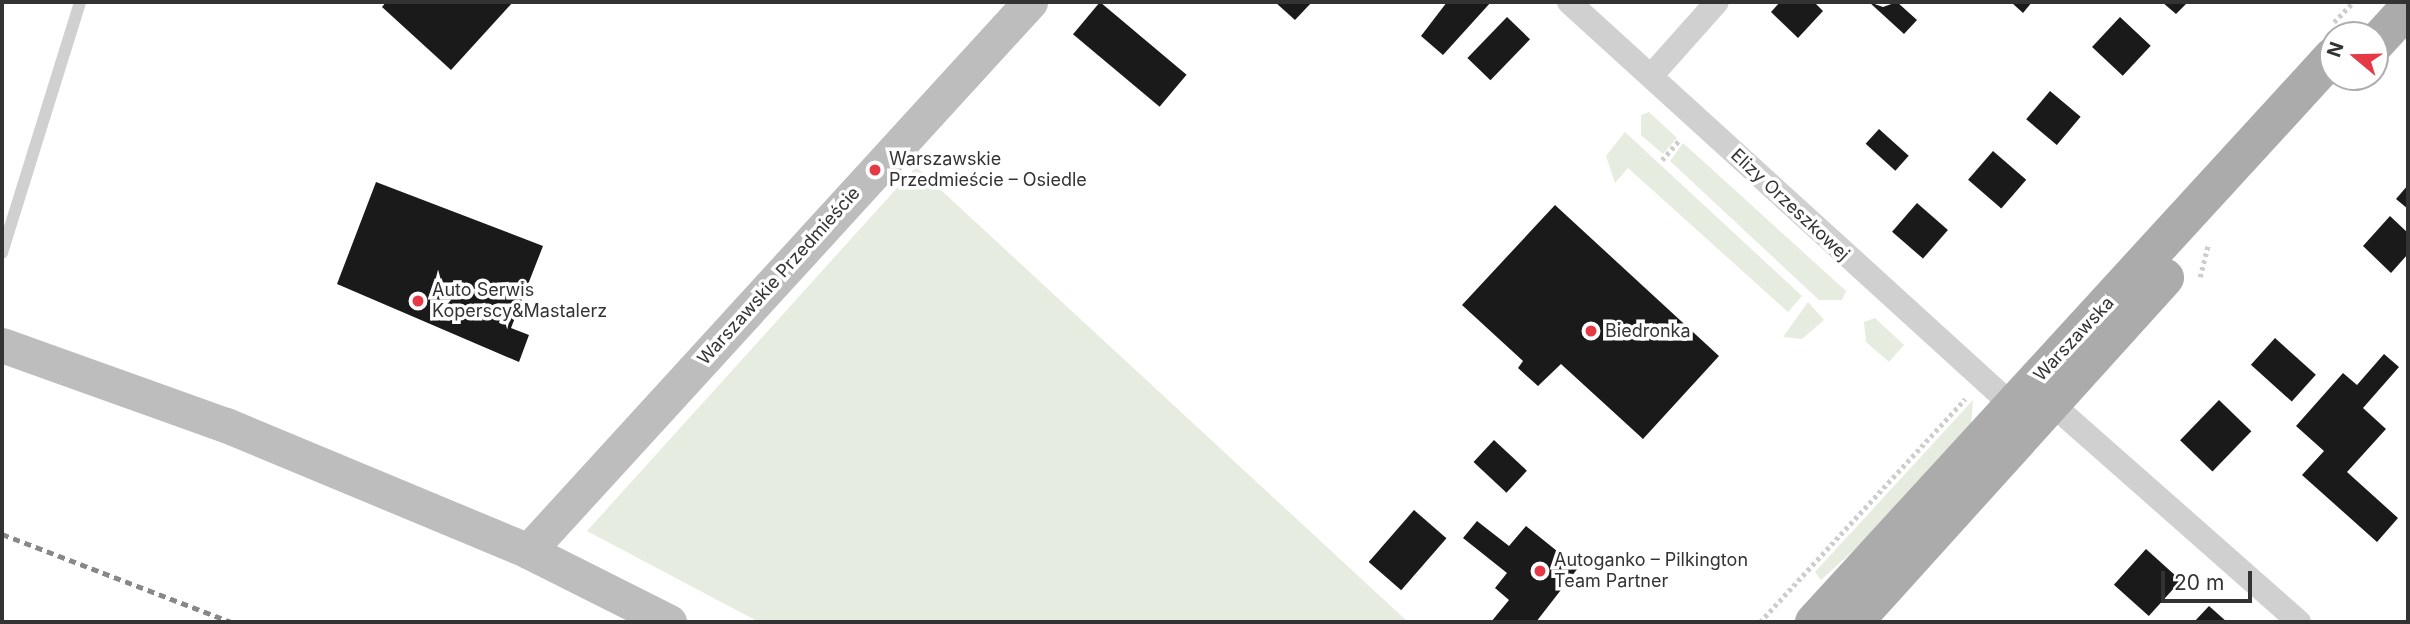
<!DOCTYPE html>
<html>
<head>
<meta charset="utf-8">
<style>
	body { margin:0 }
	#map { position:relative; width:2410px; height:624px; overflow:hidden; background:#fff; font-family:Inter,sans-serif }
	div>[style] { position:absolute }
	.green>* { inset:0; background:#e6ecdf }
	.building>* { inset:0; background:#1a1a1a; transform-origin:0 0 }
	.path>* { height:4.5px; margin-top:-2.25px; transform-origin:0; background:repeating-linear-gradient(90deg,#cdcdcd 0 3.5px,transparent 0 7px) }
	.lane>* { height:12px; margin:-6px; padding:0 6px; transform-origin:6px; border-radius:6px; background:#d0d0d0 }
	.street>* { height:24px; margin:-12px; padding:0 12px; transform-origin:12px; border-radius:12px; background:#d0d0d0 }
	.secondary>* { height:35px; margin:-17.5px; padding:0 17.5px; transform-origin:17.5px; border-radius:17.5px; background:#bdbdbd }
	.primary>* { height:38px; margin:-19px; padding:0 19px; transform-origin:19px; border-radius:19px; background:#ababab }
	.rail>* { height:5px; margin-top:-2.5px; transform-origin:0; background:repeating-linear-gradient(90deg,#888 0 7px,transparent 0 12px) }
	.dots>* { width:19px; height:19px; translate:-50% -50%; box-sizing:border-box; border:4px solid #fff; border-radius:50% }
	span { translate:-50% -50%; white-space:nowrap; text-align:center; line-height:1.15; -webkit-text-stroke:7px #fff; paint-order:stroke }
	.poi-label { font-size:18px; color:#333 }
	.left { translate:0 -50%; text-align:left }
	.street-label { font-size:18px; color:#333 }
	.frame { position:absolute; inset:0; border:4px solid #333; pointer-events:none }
	.north { position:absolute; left:2319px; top:21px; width:70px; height:70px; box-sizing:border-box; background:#fff; border:2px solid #adadad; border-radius:50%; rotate:289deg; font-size:19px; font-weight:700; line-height:28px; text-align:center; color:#333 }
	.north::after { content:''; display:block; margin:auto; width:24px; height:32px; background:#e63946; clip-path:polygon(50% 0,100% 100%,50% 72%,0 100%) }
	.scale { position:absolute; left:2161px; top:571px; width:91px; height:32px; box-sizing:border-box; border:4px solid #333; border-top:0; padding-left:9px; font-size:21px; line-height:24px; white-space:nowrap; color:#333; -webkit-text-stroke:5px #fff; paint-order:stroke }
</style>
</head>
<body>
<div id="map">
	<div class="green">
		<i style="clip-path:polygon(1649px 112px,1677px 138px,1663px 154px,1641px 135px,1641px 115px)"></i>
		<i style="clip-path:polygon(1625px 132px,1802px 296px,1788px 312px,1628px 168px,1615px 183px,1606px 156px)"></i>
		<i style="clip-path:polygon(1683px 143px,1846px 291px,1842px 300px,1819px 300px,1670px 161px)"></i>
		<i style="clip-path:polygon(916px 167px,1408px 622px,759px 622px,587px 531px)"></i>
		<i style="clip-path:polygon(1808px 302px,1824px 320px,1802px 339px,1783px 337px)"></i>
		<i style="clip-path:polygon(1875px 318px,1904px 345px,1889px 362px,1866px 342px,1864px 322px)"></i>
		<i style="clip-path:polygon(1973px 400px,1971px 427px,1897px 511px,1821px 580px,1815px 572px)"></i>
	</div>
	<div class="building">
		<i style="clip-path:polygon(386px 2px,513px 2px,451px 70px,382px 7px)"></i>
		<i style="left:1100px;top:2px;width:113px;height:42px;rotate:40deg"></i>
		<i style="clip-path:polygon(1275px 2px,1312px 2px,1295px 20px)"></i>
		<i style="clip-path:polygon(1447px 2px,1491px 2px,1443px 55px,1421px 36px)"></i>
		<i style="clip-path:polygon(1780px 2px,1814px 2px,1823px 11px,1798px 38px,1771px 12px)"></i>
		<i style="clip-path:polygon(1869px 2px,1883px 7px,1897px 2px,1917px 20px,1904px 34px)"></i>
		<i style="clip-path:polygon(2011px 2px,2032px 2px,2023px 13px)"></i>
		<i style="clip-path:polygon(2162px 2px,2188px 2px,2176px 14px)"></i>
		<i style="left:1507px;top:17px;width:32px;height:57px;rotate:44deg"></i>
		<i style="left:2120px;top:17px;width:42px;height:41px;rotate:43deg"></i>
		<i style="left:2050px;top:91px;width:40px;height:37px;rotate:40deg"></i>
		<i style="left:1879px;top:129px;width:40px;height:20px;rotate:42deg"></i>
		<i style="left:1993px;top:151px;width:44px;height:38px;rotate:41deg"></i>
		<i style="clip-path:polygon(376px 182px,543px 246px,511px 328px,529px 335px,519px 362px,337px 284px)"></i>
		<i style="clip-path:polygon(2408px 185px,2408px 209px,2396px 199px)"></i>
		<i style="left:1917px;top:203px;width:41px;height:38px;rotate:41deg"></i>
		<i style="clip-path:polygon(1555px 205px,1719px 356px,1643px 439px,1561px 364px,1538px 386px,1518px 368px,1523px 361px,1462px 305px)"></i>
		<i style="clip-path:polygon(2390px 216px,2408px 233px,2408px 254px,2391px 273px,2363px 246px)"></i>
		<i style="left:2275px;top:338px;width:55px;height:36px;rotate:42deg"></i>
		<i style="clip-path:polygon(2384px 354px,2399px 367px,2363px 408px,2386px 429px,2347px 472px,2398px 518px,2377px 542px,2302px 475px,2324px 451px,2296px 426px,2343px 373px,2357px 385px)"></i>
		<i style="left:2219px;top:400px;width:45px;height:56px;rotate:44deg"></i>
		<i style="left:1494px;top:440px;width:45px;height:30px;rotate:43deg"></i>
		<i style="left:1414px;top:510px;width:43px;height:69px;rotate:41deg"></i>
		<i style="clip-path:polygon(1477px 521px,1509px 546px,1526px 526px,1578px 568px,1536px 622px,1491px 622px,1509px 600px,1495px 588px,1507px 573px,1463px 538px)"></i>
		<i style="left:2146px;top:549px;width:47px;height:48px;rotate:42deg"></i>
		<i style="clip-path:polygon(2209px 606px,2227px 622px,2194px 622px)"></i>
	</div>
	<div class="path">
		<i style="left:2334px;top:22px;width:28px;rotate:-46deg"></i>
		<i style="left:1662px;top:160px;width:28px;rotate:-49deg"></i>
		<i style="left:2200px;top:277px;width:34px;rotate:-76deg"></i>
		<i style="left:1760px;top:622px;width:303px;rotate:-47.4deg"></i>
	</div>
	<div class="lane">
		<i style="left:2px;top:253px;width:263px;rotate:-72.7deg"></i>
	</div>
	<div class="street">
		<i style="left:1569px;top:2px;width:600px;rotate:42.3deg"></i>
		<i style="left:1651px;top:76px;width:99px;rotate:-48.3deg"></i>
		<i style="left:2053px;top:405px;width:328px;rotate:41.4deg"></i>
	</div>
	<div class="secondary">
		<i style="left:2px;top:345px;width:238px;rotate:19.7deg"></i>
		<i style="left:226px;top:425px;width:327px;rotate:22.6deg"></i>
		<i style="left:528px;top:551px;width:158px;rotate:26.7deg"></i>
		<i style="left:528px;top:551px;width:744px;rotate:-47.56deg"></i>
	</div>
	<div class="primary">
		<i style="left:2375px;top:44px;width:49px;rotate:-47.5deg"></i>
		<i style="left:1814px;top:622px;width:768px;rotate:-47.48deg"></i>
		<i style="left:1854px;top:622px;width:464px;rotate:-47.9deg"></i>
	</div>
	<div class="rail">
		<i style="left:2px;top:534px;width:245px;rotate:21deg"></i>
	</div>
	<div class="dots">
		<i style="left:875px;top:170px;background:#e63946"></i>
		<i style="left:418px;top:301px;background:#e63946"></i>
		<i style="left:1591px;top:331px;background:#e63946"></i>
		<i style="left:1540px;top:571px;background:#e63946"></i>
	</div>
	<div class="poi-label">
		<span class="left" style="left:889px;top:170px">Warszawskie<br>Przedmieście – Osiedle</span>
		<span class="left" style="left:432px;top:301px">Auto Serwis<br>Koperscy&amp;Mastalerz</span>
		<span class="left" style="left:1605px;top:331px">Biedronka</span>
		<span class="left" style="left:1554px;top:571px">Autoganko – Pilkington<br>Team Partner</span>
	</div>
	<div class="street-label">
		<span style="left:1790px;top:205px;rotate:43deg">Elizy Orzeszkowej</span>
		<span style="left:779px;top:276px;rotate:-48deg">Warszawskie Przedmieście</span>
		<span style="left:2074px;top:339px;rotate:-47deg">Warszawska</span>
	</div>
	<div class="frame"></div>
	<div class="north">N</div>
	<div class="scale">20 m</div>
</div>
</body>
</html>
